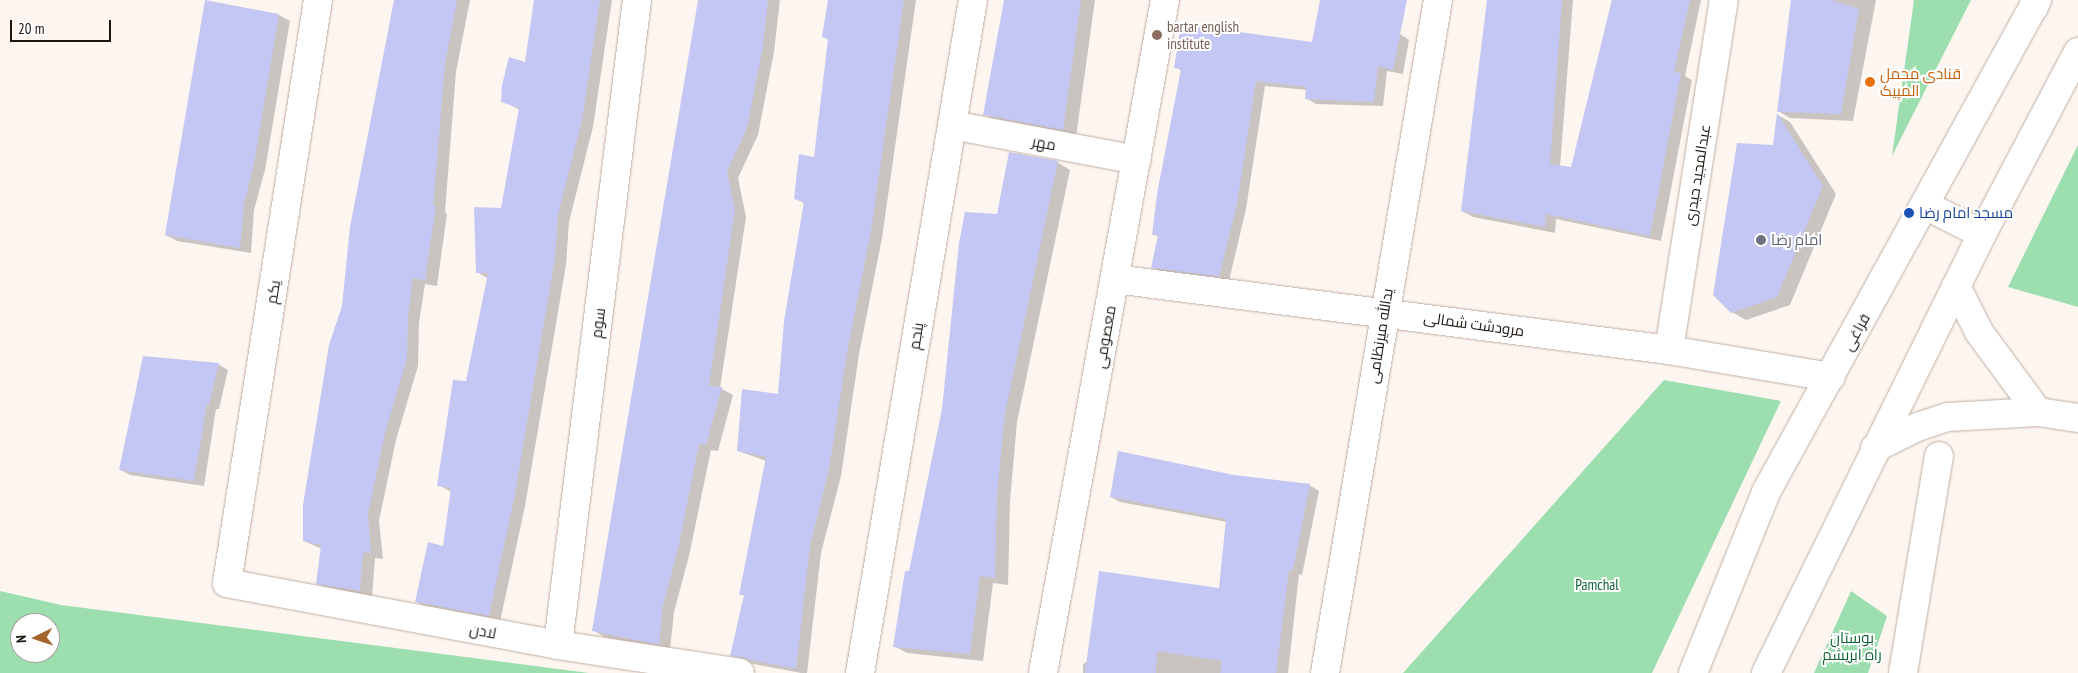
<!DOCTYPE html>
<html>
<head>
<meta charset="utf-8">
<style>
	body { margin:0 }
	#map { position:relative; width:2078px; height:673px; overflow:hidden; background:#fdf5f0; font-family:"PT Sans Narrow",Cairo,sans-serif }
	div>[style] { position:absolute }
	.green>* { inset:0; background:#9ddeaf }
	.shadow>* { inset:0; background:#0003 }
	.building>* { inset:0; background:#c4c7f3 }
	.roads { filter:drop-shadow(0 0 1px #c0ada1) drop-shadow(0 0 1px #c0ada1) }
	.minor>* { height:28px; margin:-14px; padding:0 14px; transform-origin:14px; border-radius:14px; background:#fff }
	.major>* { height:28px; margin:-14px; padding:0 14px; transform-origin:14px; border-radius:14px; background:#fff }
	.dots>* { width:14px; height:14px; translate:-50% -50%; box-sizing:border-box; border:2px solid #fff; border-radius:50% }
	span { translate:-50% -50%; white-space:nowrap; text-align:center; line-height:1.15; -webkit-text-stroke:4px #fff; paint-order:stroke }
	.education-label { font-size:15px; color:#785e54 }
	.left { translate:0 -50%; text-align:left }
	.food-label { font-size:15px; color:#c56008 }
	.street-label { font-size:15px; color:#1c1611 }
	.transit-label { font-size:15px; color:#164399 }
	.worship-label { font-size:15px; color:#5b616d }
	.park-label { font-size:15px; color:#0f6335 }
	.north { position:absolute; left:10px; top:613px; width:50px; height:50px; box-sizing:border-box; background:#fff; border:1px solid #a4a2a0; border-radius:50%; rotate:266deg; font-size:14px; font-weight:700; line-height:20px; text-align:center; color:#1c1611 }
	.north::after { content:''; display:block; margin:auto; width:18px; height:22px; background:#a5662d; clip-path:polygon(50% 0,100% 100%,50% 72%,0 100%) }
	.scale { position:absolute; left:10px; top:20px; width:101px; height:22px; box-sizing:border-box; border:2px solid #1c1611; border-top:0; padding-left:6px; font-size:15px; line-height:18px; white-space:nowrap; color:#1c1611; -webkit-text-stroke:4px #fff; paint-order:stroke }
</style>
</head>
<body>
<div id="map">
	<div class="green">
		<i style="clip-path:polygon(1914px 0,1971px 0,1892px 156px)"></i>
		<i style="clip-path:polygon(2078px 145px,2078px 307px,2008px 287px)"></i>
		<i style="clip-path:polygon(1664px 380px,1781px 401px,1652px 673px,1403px 673px)"></i>
		<i style="clip-path:polygon(evenodd,0 591px,61px 605px,589px 673px,0 673px,0 591px,20px 623px,50px 623px,50px 653px,20px 653px,20px 623px)"></i>
		<i style="clip-path:polygon(1851px 591px,1887px 616px,1868px 673px,1814px 673px)"></i>
	</div>
	<div class="shadow">
		<i style="clip-path:polygon(395px 0,470px 0,456px 72px,445px 212px,447px 214px,437px 286px,425px 284px,419px 323px,418px 366px,396px 440px,379px 521px,383px 559px,375px 558px,372px 597px,329px 590px,317px 583px,322px 549px,304px 541px)"></i>
		<i style="clip-path:polygon(535px 0,612px 0,593px 127px,569px 222px,566px 265px,525px 506px,500px 622px,428px 608px,417px 602px,444px 547px,451px 492px,439px 485px,467px 383px,489px 279px,477px 272px,502px 209px,520px 110px,503px 101px,526px 64px)"></i>
		<i style="clip-path:polygon(702px 0,780px 0,774px 52px,758px 135px,738px 178px,746px 217px,720px 388px,733px 395px,718px 451px,711px 450px,689px 556px,674px 612px,670px 650px,605px 637px,594px 631px)"></i>
		<i style="clip-path:polygon(829px 0,916px 0,882px 238px,859px 354px,841px 476px,821px 553px,807px 673px,801px 673px,743px 662px,732px 655px,745px 596px,741px 594px,766px 461px,738px 451px,779px 395px,805px 204px,795px 198px,815px 159px,829px 40px,823px 36px)"></i>
		<i style="clip-path:polygon(1005px 0,1095px 0,1076px 137px,998px 122px,985px 114px)"></i>
		<i style="clip-path:polygon(1321px 0,1399px 0,1400px 34px,1409px 40px,1403px 74px,1387px 71px,1383px 106px,1316px 104px,1306px 98px,1307px 90px,1265px 86px,1246px 209px,1229px 281px,1162px 273px,1152px 267px,1159px 237px,1153px 234px,1182px 71px,1175px 67px,1313px 44px)"></i>
		<i style="clip-path:polygon(1489px 0,1573px 0,1560px 167px,1572px 169px,1612px 0,1701px 0,1685px 76px,1692px 80px,1661px 241px,1556px 219px,1555px 233px,1473px 217px,1462px 211px)"></i>
		<i style="clip-path:polygon(1792px 0,1876px 0,1853px 121px,1790px 118px,1778px 111px)"></i>
		<i style="clip-path:polygon(206px 1px,279px 15px,290px 21px,265px 170px,254px 210px,251px 253px,177px 241px,166px 235px)"></i>
		<i style="clip-path:polygon(1778px 115px,1790px 122px,1836px 194px,1790px 305px,1746px 320px,1732px 312px,1774px 146px)"></i>
		<i style="clip-path:polygon(1057px 162px,1070px 170px,1017px 422px,1010px 502px,1008px 585px,993px 583px,983px 661px,907px 653px,894px 646px,998px 215px)"></i>
		<i style="clip-path:polygon(218px 364px,228px 370px,219px 409px,216px 409px,204px 486px,130px 475px,121px 470px)"></i>
		<i style="clip-path:polygon(1234px 476px,1309px 485px,1319px 491px,1302px 575px,1299px 574px,1288px 673px,1083px 673px,1083px 664px,1220px 589px,1227px 522px,1120px 502px,1111px 497px)"></i>
	</div>
	<div class="building">
		<i style="clip-path:polygon(205px 0,279px 14px,254px 164px,244px 204px,240px 248px,165px 235px)"></i>
		<i style="clip-path:polygon(394px 0,457px 0,445px 64px,433px 206px,436px 206px,425px 280px,413px 278px,408px 316px,407px 358px,385px 433px,368px 514px,371px 553px,363px 552px,360px 591px,316px 584px,321px 545px,303px 541px,303px 505px,329px 345px,342px 306px,350px 227px)"></i>
		<i style="clip-path:polygon(534px 0,600px 0,582px 120px,558px 215px,555px 258px,514px 499px,489px 616px,415px 602px,428px 542px,443px 546px,451px 488px,437px 486px,453px 380px,466px 381px,488px 273px,476px 273px,474px 207px,501px 208px,519px 108px,501px 102px,502px 85px,509px 57px,525px 62px)"></i>
		<i style="clip-path:polygon(698px 0,768px 0,763px 46px,747px 128px,727px 171px,735px 210px,709px 386px,722px 387px,706px 445px,699px 444px,678px 549px,663px 605px,659px 645px,592px 631px)"></i>
		<i style="clip-path:polygon(828px 0,904px 0,871px 231px,848px 347px,829px 469px,810px 546px,796px 669px,730px 656px,744px 595px,739px 595px,766px 457px,737px 451px,742px 389px,778px 394px,784px 321px,804px 202px,794px 199px,799px 154px,814px 157px,828px 39px,822px 37px)"></i>
		<i style="clip-path:polygon(1004px 0,1081px 0,1063px 130px,983px 115px)"></i>
		<i style="clip-path:polygon(1320px 0,1407px 0,1393px 70px,1378px 66px,1374px 102px,1305px 99px,1306px 87px,1256px 81px,1237px 204px,1219px 277px,1151px 268px,1158px 235px,1152px 235px,1157px 194px,1181px 69px,1174px 68px,1181px 24px,1312px 42px)"></i>
		<i style="clip-path:polygon(1487px 0,1562px 0,1550px 164px,1571px 167px,1612px 0,1690px 0,1674px 72px,1681px 73px,1650px 236px,1546px 214px,1545px 227px,1461px 211px)"></i>
		<i style="clip-path:polygon(1791px 0,1832px 0,1859px 9px,1841px 114px,1777px 112px)"></i>
		<i style="clip-path:polygon(1777px 113px,1823px 186px,1777px 297px,1731px 313px,1713px 295px,1737px 143px,1773px 145px)"></i>
		<i style="clip-path:polygon(1009px 152px,1058px 161px,1005px 414px,997px 494px,995px 578px,980px 576px,970px 654px,893px 647px,905px 571px,909px 571px,942px 409px,959px 243px,965px 212px,997px 214px)"></i>
		<i style="clip-path:polygon(143px 356px,219px 363px,209px 405px,207px 404px,194px 481px,119px 470px)"></i>
		<i style="clip-path:polygon(1118px 451px,1234px 475px,1310px 484px,1293px 570px,1289px 570px,1276px 673px,1220px 673px,1222px 661px,1157px 651px,1156px 673px,1085px 673px,1099px 571px,1219px 588px,1226px 519px,1110px 497px)"></i>
	</div>
	<div class="roads">
		<div class="minor">
			<i style="left:318px;top:0;width:590px;rotate:98.87deg"></i>
			<i style="left:227px;top:583px;width:337px;rotate:10.6deg"></i>
			<i style="left:558px;top:645px;width:184px;rotate:8.7deg"></i>
			<i style="left:952px;top:125px;width:188px;rotate:10.7deg"></i>
			<i style="left:1925px;top:205px;width:64px;rotate:27deg"></i>
			<i style="left:1115px;top:279px;width:559px;rotate:7.3deg"></i>
			<i style="left:1669px;top:350px;width:164px;rotate:9.5deg"></i>
			<i style="left:1956px;top:286px;width:51px;rotate:63.4deg"></i>
			<i style="left:1979px;top:332px;width:99px;rotate:53.6deg"></i>
			<i style="left:1669px;top:350px;width:354px;rotate:-81.1deg"></i>
			<i style="left:1875px;top:448px;width:47px;rotate:-26.6deg"></i>
			<i style="left:1917px;top:427px;width:33px;rotate:-18deg"></i>
			<i style="left:1948px;top:417px;width:90px;rotate:-3.2deg"></i>
			<i style="left:2038px;top:412px;width:40px;rotate:8.5deg"></i>
			<i style="left:558px;top:645px;width:650px;rotate:-83.02deg"></i>
			<i style="left:860px;top:673px;width:682px;rotate:-80.47deg"></i>
			<i style="left:1043px;top:673px;width:684px;rotate:-79.73deg"></i>
			<i style="left:1325px;top:673px;width:682px;rotate:-80.47deg"></i>
			<i style="left:1693px;top:673px;width:195px;rotate:-68deg"></i>
			<i style="left:1766px;top:492px;width:562px;rotate:-61.15deg"></i>
			<i style="left:1766px;top:673px;width:489px;rotate:-63.8deg"></i>
			<i style="left:1982px;top:234px;width:206px;rotate:-62.2deg"></i>
			<i style="left:1903px;top:673px;width:220px;rotate:-80.6deg"></i>
		</div>
		<div class="major">
			<i style="left:2034px;top:7px;width:7px;rotate:-90deg"></i>
		</div>
	</div>
	<div class="dots">
		<i style="left:1157px;top:35px;background:#8d6e63"></i>
		<i style="left:1870px;top:82px;background:#e8710a"></i>
		<i style="left:1909px;top:213px;background:#1a4fb4"></i>
		<i style="left:1761px;top:240px;background:#6b7280"></i>
	</div>
	<div class="education-label">
		<span class="left" style="left:1167px;top:35px">bartar english<br>institute</span>
	</div>
	<div class="food-label">
		<span class="left" style="left:1880px;top:82px">قنادی محمل<br>المپیک</span>
	</div>
	<div class="street-label">
		<span style="left:1044px;top:143px;rotate:11deg">مهر</span>
		<span style="left:1697px;top:175px;rotate:-81deg">عبدالمجید حیدری</span>
		<span style="left:273px;top:292px;rotate:-81deg">یکم</span>
		<span style="left:598px;top:323px;rotate:-83deg">سوم</span>
		<span style="left:1474px;top:324px;rotate:8deg">مرودشت شمالی</span>
		<span style="left:1856px;top:332px;rotate:-61deg">فراغی</span>
		<span style="left:916px;top:336px;rotate:-81deg">پنجم</span>
		<span style="left:1380px;top:336px;rotate:-81deg">یدالله میرنظامی</span>
		<span style="left:1105px;top:337px;rotate:-80deg">معصومی</span>
		<span style="left:483px;top:631px;rotate:11deg">لادن</span>
	</div>
	<div class="transit-label">
		<span class="left" style="left:1919px;top:213px">مسجد امام رضا</span>
	</div>
	<div class="worship-label">
		<span class="left" style="left:1771px;top:240px">امام رضا</span>
	</div>
	<div class="park-label">
		<span style="left:1597px;top:585px">Pamchal</span>
		<span style="left:1852px;top:646px">بوستان<br>راه ابریشم</span>
	</div>
	<div class="north">N</div>
	<div class="scale">20 m</div>
</div>
</body>
</html>
